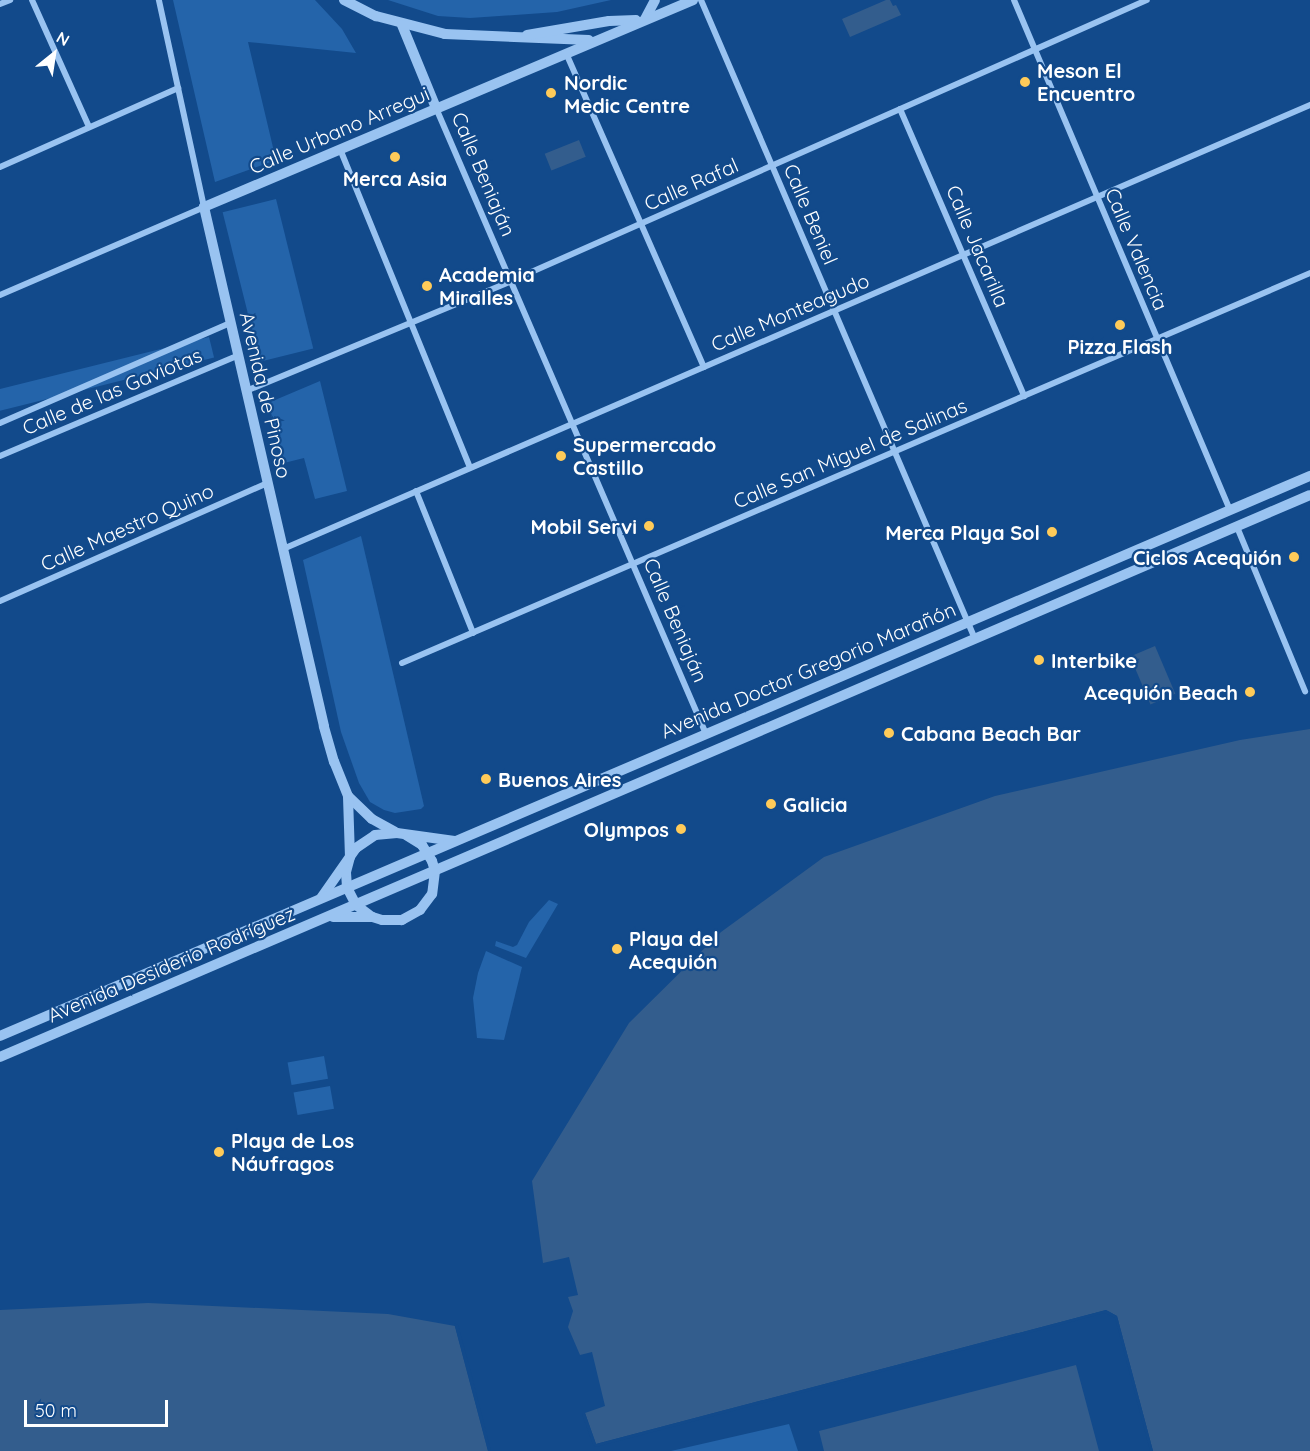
<!DOCTYPE html>
<html>
<head>
<meta charset="utf-8">
<style>
	body { margin:0 }
	#map { position:relative; width:1310px; height:1451px; overflow:hidden; background:#124a8b; font-family:Quicksand,sans-serif }
	div>[style] { position:absolute }
	.green>* { inset:0; background:#2464aa; transform-origin:0 0 }
	.water>* { inset:0; background:#335d8d; transform-origin:0 0 }
	.pier>* { inset:0; background:#124a8b }
	.minor>* { height:6px; margin:-3px; padding:0 3px; transform-origin:3px; border-radius:3px; background:#99c3f1 }
	.tertiary>* { height:10px; margin:-5px; padding:0 5px; transform-origin:5px; border-radius:5px; background:#99c3f1 }
	.dots>* { width:16px; height:16px; translate:-50% -50%; box-sizing:border-box; border:3px solid #124a8b; border-radius:50% }
	span { translate:-50% -50%; white-space:nowrap; text-align:center; line-height:1.15; -webkit-text-stroke:4.5px #124a8b; paint-order:stroke }
	.poi-label { font-size:20px; color:#fff; font-weight:700 }
	.left { translate:0 -50%; text-align:left }
	.right { translate:-100% -50%; text-align:right }
	.street-label { font-size:20px; color:#fff }
	.north { position:absolute; left:24px; top:24px; width:60px; height:60px; -webkit-text-stroke:4px #124a8b; paint-order:stroke; rotate:30deg; font-size:16px; font-weight:700; line-height:24px; text-align:center; color:#fff }
	.north::after { content:''; display:block; margin:auto; width:21px; height:27px; background:#fff; clip-path:polygon(50% 0,100% 100%,50% 72%,0 100%) }
	.scale { position:absolute; left:24px; top:1400px; width:144px; height:27px; box-sizing:border-box; border:3px solid #fff; border-top:0; padding-left:8px; font-size:18px; line-height:21px; white-space:nowrap; color:#fff; -webkit-text-stroke:4px #124a8b; paint-order:stroke }
</style>
</head>
<body>
<div id="map">
	<div class="green">
		<i style="clip-path:polygon(173px 0,315px 0,342px 29px,356px 53px,248px 42px,276px 160px,215px 182px)"></i>
		<i style="clip-path:polygon(388px 0,611px 0,557px 12px,470px 18px,438px 16px)"></i>
		<i style="left:276px;top:199px;width:154px;height:55px;rotate:76deg"></i>
		<i style="left:209px;top:337px;width:21px;height:228px;rotate:76deg"></i>
		<i style="clip-path:polygon(320px 381px,347px 491px,315px 499px,304px 458px,284px 463px,268px 403px)"></i>
		<i style="clip-path:polygon(361px 536px,424px 806px,421px 809px,395px 813px,384px 810px,370px 802px,359px 783px,341px 732px,303px 560px)"></i>
		<i style="clip-path:polygon(549px 900px,558px 904px,526px 958px,495px 946px,496px 941px,513px 947px,517px 945px,529px 922px)"></i>
		<i style="clip-path:polygon(486px 951px,522px 967px,504px 1040px,477px 1038px,473px 998px,478px 973px)"></i>
		<i style="left:324px;top:1056px;width:23px;height:37px;rotate:80deg"></i>
		<i style="left:330px;top:1086px;width:23px;height:37px;rotate:80deg"></i>
		<i style="clip-path:polygon(789px 1424px,798px 1451px,671px 1451px)"></i>
	</div>
	<div class="water">
		<i style="clip-path:polygon(886px 0,890px 0,893px 6px,896px 5px,901px 15px,850px 37px,842px 19px)"></i>
		<i style="left:579px;top:140px;width:18px;height:37px;rotate:68deg"></i>
		<i style="left:1155px;top:646px;width:52px;height:27px;rotate:67deg"></i>
		<i style="clip-path:polygon(1310px 729px,1310px 1451px,1153px 1451px,1117px 1316px,1106px 1310px,596px 1444px,585px 1413px,605px 1406px,592px 1352px,580px 1355px,568px 1327px,573px 1311px,568px 1297px,578px 1295px,569px 1257px,543px 1263px,532px 1181px,629px 1023px,721px 932px,824px 857px,995px 796px,1240px 740px)"></i>
		<i style="clip-path:polygon(148px 1303px,388px 1314px,455px 1326px,488px 1451px,0 1451px,0 1310px)"></i>
		<i style="clip-path:polygon(1076px 1365px,1099px 1451px,824px 1451px,819px 1431px)"></i>
	</div>
	<div class="pier">
		<i style="clip-path:polygon(1106px 1310px,1117px 1316px,1153px 1451px,1150px 1451px,1115px 1318px,1105px 1313px,596px 1447px,593px 1445px,582px 1414px,585px 1413px,596px 1444px)"></i>
		<i style="clip-path:polygon(454px 1323px,458px 1325px,469px 1365px,491px 1451px,488px 1451px)"></i>
	</div>
	<div class="minor">
		<i style="left:32px;top:0;width:139px;rotate:65.8deg"></i>
		<i style="left:701px;top:0;width:695px;rotate:66.79deg"></i>
		<i style="left:1014px;top:0;width:554px;rotate:67.05deg"></i>
		<i style="left:0;top:4px;width:11px;rotate:-22deg"></i>
		<i style="left:566px;top:53px;width:343px;rotate:66.3deg"></i>
		<i style="left:436px;top:108px;width:682px;rotate:66.67deg"></i>
		<i style="left:900px;top:109px;width:313px;rotate:66.6deg"></i>
		<i style="left:340px;top:149px;width:344px;rotate:67.8deg"></i>
		<i style="left:0;top:167px;width:195px;rotate:-23.9deg"></i>
		<i style="left:0;top:295px;width:222px;rotate:-23.3deg"></i>
		<i style="left:204px;top:207px;width:212px;rotate:-102.3deg"></i>
		<i style="left:246px;top:391px;width:287px;rotate:-22.5deg"></i>
		<i style="left:511px;top:281px;width:695px;rotate:-23.84deg"></i>
		<i style="left:0;top:423px;width:251px;rotate:-23.5deg"></i>
		<i style="left:0;top:456px;width:257px;rotate:-22.9deg"></i>
		<i style="left:416px;top:491px;width:153px;rotate:68.1deg"></i>
		<i style="left:1237px;top:527px;width:178px;rotate:67.5deg"></i>
		<i style="left:283px;top:549px;width:1119px;rotate:-23.38deg"></i>
		<i style="left:0;top:601px;width:293px;rotate:-23.8deg"></i>
		<i style="left:402px;top:663px;width:988px;rotate:-23.24deg"></i>
	</div>
	<div class="tertiary">
		<i style="left:344px;top:0;width:36px;rotate:27deg"></i>
		<i style="left:376px;top:16px;width:71px;rotate:14.6deg"></i>
		<i style="left:445px;top:34px;width:144px;rotate:2.4deg"></i>
		<i style="left:645px;top:19px;width:21px;rotate:-62deg"></i>
		<i style="left:402px;top:25px;width:90px;rotate:67.7deg"></i>
		<i style="left:527px;top:35px;width:83px;rotate:-9.7deg"></i>
		<i style="left:609px;top:21px;width:27px;rotate:-2deg"></i>
		<i style="left:348px;top:796px;width:33px;rotate:44deg"></i>
		<i style="left:372px;top:819px;width:26px;rotate:29deg"></i>
		<i style="left:406px;top:835px;width:19px;rotate:32deg"></i>
		<i style="left:422px;top:845px;width:19px;rotate:58deg"></i>
		<i style="left:432px;top:861px;width:10px;rotate:73deg"></i>
		<i style="left:435px;top:871px;width:23px;rotate:97deg"></i>
		<i style="left:432px;top:894px;width:20px;rotate:127deg"></i>
		<i style="left:420px;top:910px;width:21px;rotate:151deg"></i>
		<i style="left:402px;top:920px;width:20px;rotate:180deg"></i>
		<i style="left:382px;top:920px;width:10px;rotate:-163deg"></i>
		<i style="left:372px;top:917px;width:20px;rotate:-143deg"></i>
		<i style="left:356px;top:905px;width:20px;rotate:-117deg"></i>
		<i style="left:347px;top:887px;width:15px;rotate:-94deg"></i>
		<i style="left:346px;top:872px;width:16px;rotate:-75deg"></i>
		<i style="left:350px;top:857px;width:61px;rotate:-91.9deg"></i>
		<i style="left:348px;top:796px;width:37px;rotate:-112deg"></i>
		<i style="left:334px;top:762px;width:37px;rotate:-106deg"></i>
		<i style="left:324px;top:726px;width:533px;rotate:-103.02deg"></i>
		<i style="left:204px;top:207px;width:531px;rotate:-22.94deg"></i>
		<i style="left:321px;top:898px;width:61px;rotate:-55deg"></i>
		<i style="left:356px;top:848px;width:23px;rotate:-34deg"></i>
		<i style="left:375px;top:835px;width:22px;rotate:-5deg"></i>
		<i style="left:397px;top:833px;width:58px;rotate:8deg"></i>
		<i style="left:333px;top:917px;width:39px"></i>
		<i style="left:0;top:1036px;width:1425px;rotate:-23.15deg"></i>
		<i style="left:0;top:1057px;width:1425px;rotate:-23.22deg"></i>
	</div>
	<div class="dots">
		<i style="left:1025px;top:82px;background:#ffcb59"></i>
		<i style="left:551px;top:93px;background:#ffcb59"></i>
		<i style="left:395px;top:157px;background:#ffcb59"></i>
		<i style="left:427px;top:286px;background:#ffcb59"></i>
		<i style="left:1120px;top:325px;background:#ffcb59"></i>
		<i style="left:561px;top:456px;background:#ffcb59"></i>
		<i style="left:649px;top:526px;background:#ffcb59"></i>
		<i style="left:1052px;top:532px;background:#ffcb59"></i>
		<i style="left:1294px;top:557px;background:#ffcb59"></i>
		<i style="left:1039px;top:660px;background:#ffcb59"></i>
		<i style="left:1250px;top:692px;background:#ffcb59"></i>
		<i style="left:889px;top:733px;background:#ffcb59"></i>
		<i style="left:486px;top:779px;background:#ffcb59"></i>
		<i style="left:771px;top:804px;background:#ffcb59"></i>
		<i style="left:681px;top:829px;background:#ffcb59"></i>
		<i style="left:617px;top:949px;background:#ffcb59"></i>
		<i style="left:219px;top:1152px;background:#ffcb59"></i>
	</div>
	<div class="poi-label">
		<span class="left" style="left:1037px;top:82px">Meson El<br>Encuentro</span>
		<span class="left" style="left:564px;top:94px">Nordic<br>Medic Centre</span>
		<span style="left:395px;top:178px">Merca Asia</span>
		<span class="left" style="left:439px;top:286px">Academia<br>Miralles</span>
		<span style="left:1120px;top:346px">Pizza Flash</span>
		<span class="left" style="left:573px;top:456px">Supermercado<br>Castillo</span>
		<span class="right" style="left:637px;top:526px">Mobil Servi</span>
		<span class="right" style="left:1040px;top:532px">Merca Playa Sol</span>
		<span class="right" style="left:1282px;top:557px">Ciclos Acequión</span>
		<span class="left" style="left:1051px;top:660px">Interbike</span>
		<span class="right" style="left:1238px;top:692px">Acequión Beach</span>
		<span class="left" style="left:901px;top:733px">Cabana Beach Bar</span>
		<span class="left" style="left:498px;top:779px">Buenos Aires</span>
		<span class="left" style="left:783px;top:804px">Galicia</span>
		<span class="right" style="left:669px;top:829px">Olympos</span>
		<span class="left" style="left:629px;top:950px">Playa del<br>Acequión</span>
		<span class="left" style="left:231px;top:1152px">Playa de Los<br>Náufragos</span>
	</div>
	<div class="street-label">
		<span style="left:339px;top:130px;rotate:-23deg">Calle Urbano Arregui</span>
		<span style="left:484px;top:174px;rotate:67deg">Calle Beniaján</span>
		<span style="left:691px;top:184px;rotate:-24deg">Calle Rafal</span>
		<span style="left:811px;top:214px;rotate:67deg">Calle Beniel</span>
		<span style="left:978px;top:246px;rotate:67deg">Calle Jacarilla</span>
		<span style="left:1137px;top:249px;rotate:67deg">Calle Valencia</span>
		<span style="left:790px;top:312px;rotate:-23deg">Calle Monteagudo</span>
		<span style="left:112px;top:391px;rotate:-23deg">Calle de las Gaviotas</span>
		<span style="left:266px;top:395px;rotate:77deg">Avenida de Pinoso</span>
		<span style="left:850px;top:453px;rotate:-23deg">Calle San Miguel de Salinas</span>
		<span style="left:127px;top:527px;rotate:-24deg">Calle Maestro Quino</span>
		<span style="left:676px;top:620px;rotate:67deg">Calle Beniaján</span>
		<span style="left:808px;top:670px;rotate:-23deg">Avenida Doctor Gregorio Marañón</span>
		<span style="left:171px;top:964px;rotate:-23deg">Avenida Desiderio Rodríguez</span>
	</div>
	<div class="north">N</div>
	<div class="scale">50 m</div>
</div>
</body>
</html>
